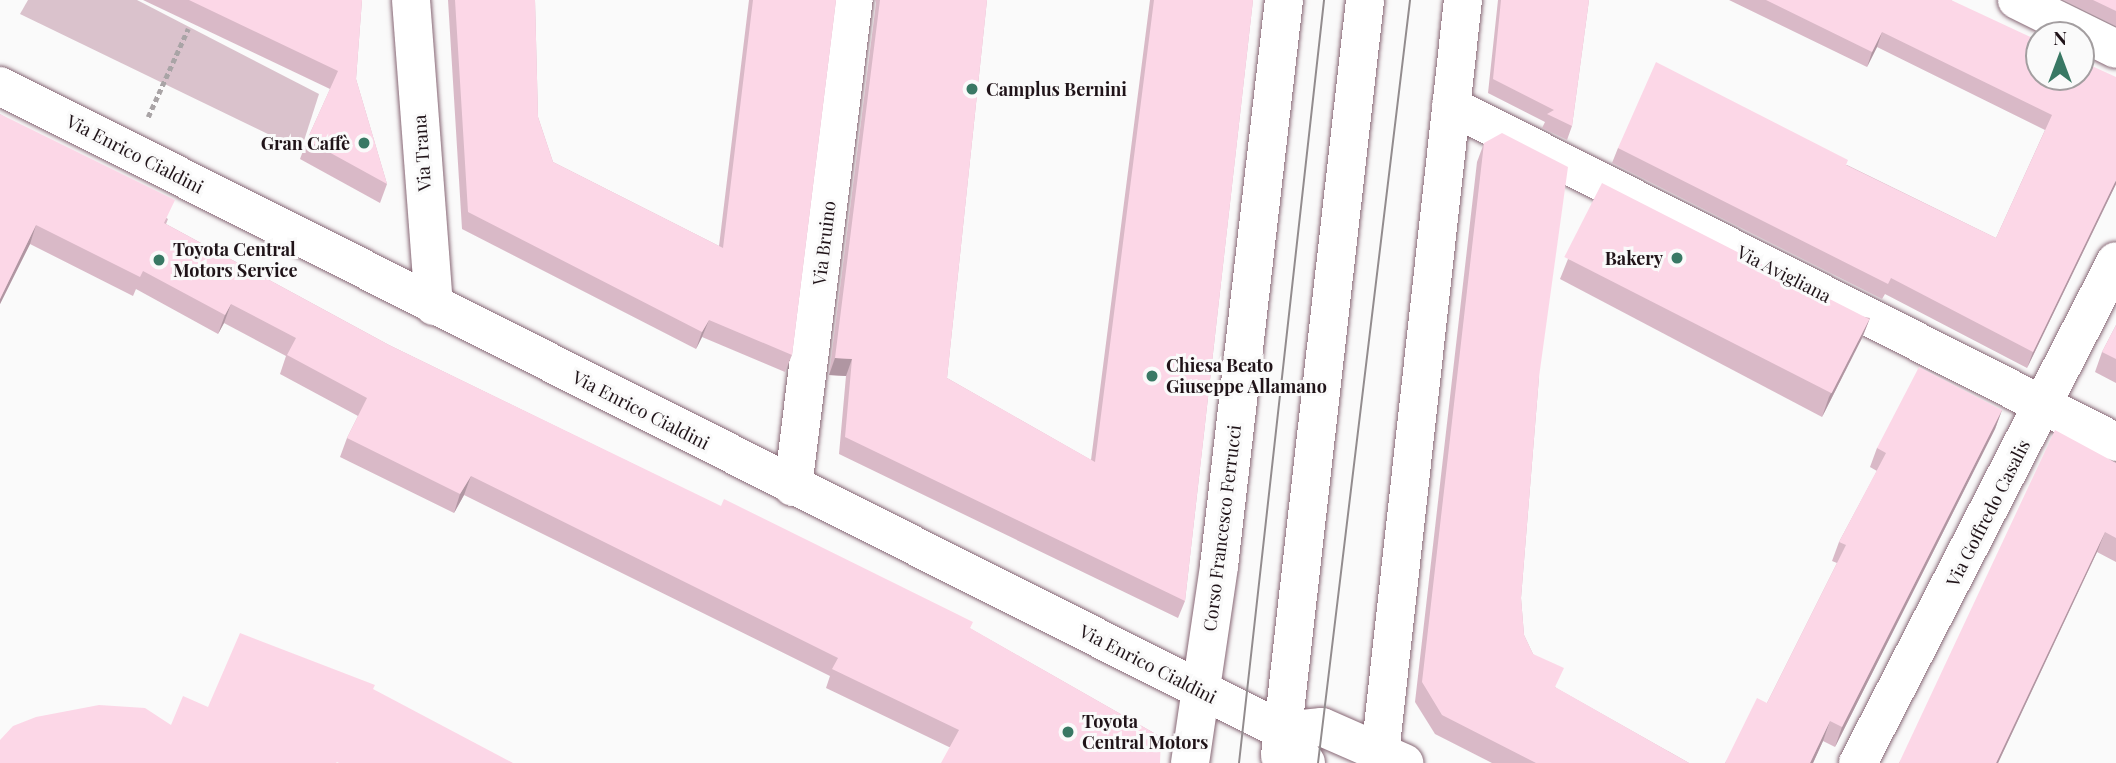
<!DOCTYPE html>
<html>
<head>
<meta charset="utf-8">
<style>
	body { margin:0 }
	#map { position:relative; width:2116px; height:763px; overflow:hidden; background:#fafafa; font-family:"Playfair Display",serif }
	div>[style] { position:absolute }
	.green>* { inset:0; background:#dac2cc }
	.path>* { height:4.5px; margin-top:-2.25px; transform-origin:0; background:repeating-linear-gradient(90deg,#a9a4a6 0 5px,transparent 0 8.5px) }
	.roads { filter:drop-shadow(0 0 2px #876775) drop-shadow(0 0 2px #876775) }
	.street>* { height:38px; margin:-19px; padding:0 19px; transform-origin:19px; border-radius:19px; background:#fff }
	.secondary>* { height:38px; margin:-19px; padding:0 19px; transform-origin:19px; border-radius:19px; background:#fff }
	.tram>* { height:2px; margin:-1px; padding:0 1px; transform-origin:1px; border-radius:1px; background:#928c8e }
	.wall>* { inset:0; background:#d9b9c7 }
	.shaded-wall>* { inset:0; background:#b096a2 }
	.building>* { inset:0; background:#fcd7e7; transform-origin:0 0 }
	.dots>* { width:19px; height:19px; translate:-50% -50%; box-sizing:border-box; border:4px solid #fafafa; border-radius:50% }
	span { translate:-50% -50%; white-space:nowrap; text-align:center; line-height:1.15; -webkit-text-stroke:6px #fafafa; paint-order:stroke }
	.poi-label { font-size:18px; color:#201419; font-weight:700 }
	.left { translate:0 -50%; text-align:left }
	.right { translate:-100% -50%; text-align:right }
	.street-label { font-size:18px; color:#201419 }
	.north { position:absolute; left:2025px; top:21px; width:70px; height:70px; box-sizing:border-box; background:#fafafa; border:2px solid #a39ea0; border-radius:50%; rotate:0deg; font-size:19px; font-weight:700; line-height:28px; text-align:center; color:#201419 }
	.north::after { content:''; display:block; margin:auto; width:24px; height:32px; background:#397864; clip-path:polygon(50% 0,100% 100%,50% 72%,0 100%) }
</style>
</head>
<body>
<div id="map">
	<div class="green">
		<i style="clip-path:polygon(28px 0,137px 0,319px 94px,301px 150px,20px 14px)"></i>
	</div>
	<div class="path">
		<i style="left:148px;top:117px;width:97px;rotate:-65.6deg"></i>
	</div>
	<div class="roads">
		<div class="street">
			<i style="left:411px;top:0;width:307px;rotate:85.7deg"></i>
			<i style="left:2017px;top:0;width:110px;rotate:26.3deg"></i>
			<i style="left:1451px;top:106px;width:745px;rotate:26.81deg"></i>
			<i style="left:793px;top:487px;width:491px;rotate:-82.9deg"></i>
			<i style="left:1190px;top:763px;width:199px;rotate:-81.6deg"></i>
			<i style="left:1219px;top:566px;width:570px;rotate:-83.45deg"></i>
			<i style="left:1379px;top:763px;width:768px;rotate:-83.72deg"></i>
			<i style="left:1858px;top:763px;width:564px;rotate:-62.8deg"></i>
		</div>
		<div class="secondary">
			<i style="left:0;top:86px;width:1436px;rotate:26.69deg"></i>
			<i style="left:1283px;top:731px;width:39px;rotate:54deg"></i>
			<i style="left:1283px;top:731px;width:39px;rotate:-6deg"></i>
			<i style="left:1322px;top:727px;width:90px;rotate:23.7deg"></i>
			<i style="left:1280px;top:756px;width:761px;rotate:-83.58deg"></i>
		</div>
	</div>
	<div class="tram">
		<i style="left:1239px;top:763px;width:768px;rotate:-83.64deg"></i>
		<i style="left:1318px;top:763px;width:769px;rotate:-83.12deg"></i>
	</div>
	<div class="wall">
		<i style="clip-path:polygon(143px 0,362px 0,356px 79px,387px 184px,380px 203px,300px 159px,307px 140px,330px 89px)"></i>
		<i style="clip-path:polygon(448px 0,535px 0,538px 117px,553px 162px,719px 246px,749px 0,836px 0,792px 355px,785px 372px,702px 337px,696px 349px,462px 229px)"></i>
		<i style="clip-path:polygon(875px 0,987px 0,947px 378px,1091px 460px,1150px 0,1253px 0,1185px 601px,1178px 618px,839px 454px,846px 376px,829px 375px,876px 3px)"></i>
		<i style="clip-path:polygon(1498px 0,1589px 0,1572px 126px,1567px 140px,1542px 128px,1545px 122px,1488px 93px)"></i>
		<i style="clip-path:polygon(1729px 0,1951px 0,2116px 184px,2027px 368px,1885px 294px,1882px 299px,1612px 163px,1618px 148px,1847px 165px,1996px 238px,2045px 130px,1877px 47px,1867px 67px)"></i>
		<i style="clip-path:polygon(2063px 0,2116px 0,2116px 26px)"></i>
		<i style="clip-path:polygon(0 114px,168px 219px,166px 224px,389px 345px,971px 629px,1161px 737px,949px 747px,826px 688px,830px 676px,464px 495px,454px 513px,340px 457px,347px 438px,358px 416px,280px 374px,286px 356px,224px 323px,218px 334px,136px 289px,133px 296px,30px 244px,0 304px)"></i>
		<i style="clip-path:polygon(1484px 143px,1539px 377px,1521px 598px,1524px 635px,1533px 654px,1556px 688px,1689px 763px,1492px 763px,1435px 734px,1415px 702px,1477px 162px)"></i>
		<i style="clip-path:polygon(1568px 259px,1870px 318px,1862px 338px,1822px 417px,1560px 279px)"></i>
		<i style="clip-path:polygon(2116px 325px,2116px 383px,2095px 372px,2102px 352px)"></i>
		<i style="clip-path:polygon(2002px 410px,1995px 429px,1835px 747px,1823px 741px,1813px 763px,1725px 763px,1767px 703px,1837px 563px,1832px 561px,1839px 542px,1877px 471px,1870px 467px,1877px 448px)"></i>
		<i style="clip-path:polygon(2116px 463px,2116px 562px,2097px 552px,1998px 763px,1899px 763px)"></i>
	</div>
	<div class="shaded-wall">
		<i style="clip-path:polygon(1882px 32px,1877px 47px,1867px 67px,1872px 52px)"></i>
		<i style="clip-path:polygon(2116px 180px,2116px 184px,2027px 368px,2033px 352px)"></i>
		<i style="clip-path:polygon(36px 225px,30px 244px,0 304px,0 299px)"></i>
		<i style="clip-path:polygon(231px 304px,224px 323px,218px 334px,225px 315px)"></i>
		<i style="clip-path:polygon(1870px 318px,1862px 338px,1822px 417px,1829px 397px)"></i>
		<i style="clip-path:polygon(709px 320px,702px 337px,696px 349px,702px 332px)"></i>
		<i style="clip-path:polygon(835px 358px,852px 359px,846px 376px,829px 375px)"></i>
		<i style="clip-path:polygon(2002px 410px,1995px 429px,1835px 747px,1842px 727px)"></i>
		<i style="clip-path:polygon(471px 476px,464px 495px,454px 513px,460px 494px)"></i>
		<i style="clip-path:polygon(2105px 532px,2097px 552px,1998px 763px,1996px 763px)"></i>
		<i style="clip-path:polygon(1830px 721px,1823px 741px,1813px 763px,1810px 763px)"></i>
	</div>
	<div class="building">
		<i style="clip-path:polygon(189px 0,362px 0,356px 79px,387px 184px,307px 140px,338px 71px)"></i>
		<i style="clip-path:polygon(455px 0,535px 0,538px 117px,553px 162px,723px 248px,753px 0,836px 0,792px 355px,709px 320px,702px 332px,468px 212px)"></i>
		<i style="clip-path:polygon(880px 0,987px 0,947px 378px,1095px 462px,1154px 0,1253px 0,1185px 601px,845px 437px,852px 359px,835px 358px)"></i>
		<i style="clip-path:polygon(1501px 0,1589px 0,1572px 126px,1547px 114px,1554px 110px,1493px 79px)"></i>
		<i style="clip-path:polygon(1766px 0,1951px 0,2039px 41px,2039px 77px,2081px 77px,2081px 61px,2116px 77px,2116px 180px,2033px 352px,1891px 278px,1888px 284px,1618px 148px,1656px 62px,1848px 160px,1846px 165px,1996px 238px,2052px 115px,1882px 32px,1872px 52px)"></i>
		<i style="clip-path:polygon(2093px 0,2116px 0,2116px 11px)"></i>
		<i style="clip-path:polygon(0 114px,175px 200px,164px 223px,389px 345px,721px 506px,724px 499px,973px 622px,970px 628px,1161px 737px,1160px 763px,941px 763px,959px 730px,832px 669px,838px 658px,471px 476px,460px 494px,347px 438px,367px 398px,287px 355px,296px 338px,231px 304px,225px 315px,143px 271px,140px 277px,36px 225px,0 299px)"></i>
		<i style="clip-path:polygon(1502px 133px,1568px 167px,1539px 377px,1521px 598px,1524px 635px,1533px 654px,1564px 668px,1555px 687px,1689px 763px,1536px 763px,1442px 715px,1422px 682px,1484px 143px)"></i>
		<i style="left:1602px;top:183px;width:300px;height:83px;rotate:27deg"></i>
		<i style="clip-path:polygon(2116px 325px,2116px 359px,2102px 352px)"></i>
		<i style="clip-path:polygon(1919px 367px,2002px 410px,1842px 727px,1830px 721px,1810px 763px,1725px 763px,1757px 698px,1767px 703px,1846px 545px,1839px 542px,1886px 453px,1877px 448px)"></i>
		<i style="clip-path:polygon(2055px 430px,2116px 463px,2116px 538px,2105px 532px,1996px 763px,1899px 763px)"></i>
		<i style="clip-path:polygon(240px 633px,375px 685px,373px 689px,513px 763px,339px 763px,337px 762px,336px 763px,0 763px,0 740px,13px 726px,36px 717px,99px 705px,145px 708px,171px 725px,183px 696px,208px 707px)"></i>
	</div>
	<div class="dots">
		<i style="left:972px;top:89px;background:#397864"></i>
		<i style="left:364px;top:143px;background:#397864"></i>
		<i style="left:1677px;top:258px;background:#397864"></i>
		<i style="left:159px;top:260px;background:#397864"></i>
		<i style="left:1152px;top:376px;background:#397864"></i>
		<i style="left:1068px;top:732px;background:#397864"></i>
	</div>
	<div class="poi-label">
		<span class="left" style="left:986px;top:89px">Camplus Bernini</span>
		<span class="right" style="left:350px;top:143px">Gran Caffè</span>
		<span class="left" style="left:173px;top:260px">Toyota Central<br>Motors Service</span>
		<span class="right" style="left:1663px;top:258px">Bakery</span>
		<span class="left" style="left:1166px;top:376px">Chiesa Beato<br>Giuseppe Allamano</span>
		<span class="left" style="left:1082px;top:732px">Toyota<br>Central Motors</span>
	</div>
	<div class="street-label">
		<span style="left:422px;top:153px;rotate:-94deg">Via Trana</span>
		<span style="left:135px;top:154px;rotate:27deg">Via Enrico Cialdini</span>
		<span style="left:824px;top:243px;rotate:-83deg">Via Bruino</span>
		<span style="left:1784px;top:274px;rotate:27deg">Via Avigliana</span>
		<span style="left:641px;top:410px;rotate:27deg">Via Enrico Cialdini</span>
		<span style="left:1988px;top:513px;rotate:-63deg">Via Goffredo Casalis</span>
		<span style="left:1222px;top:528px;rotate:-83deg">Corso Francesco Ferrucci</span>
		<span style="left:1148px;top:664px;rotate:27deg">Via Enrico Cialdini</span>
	</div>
	<div class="north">N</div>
</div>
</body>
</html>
